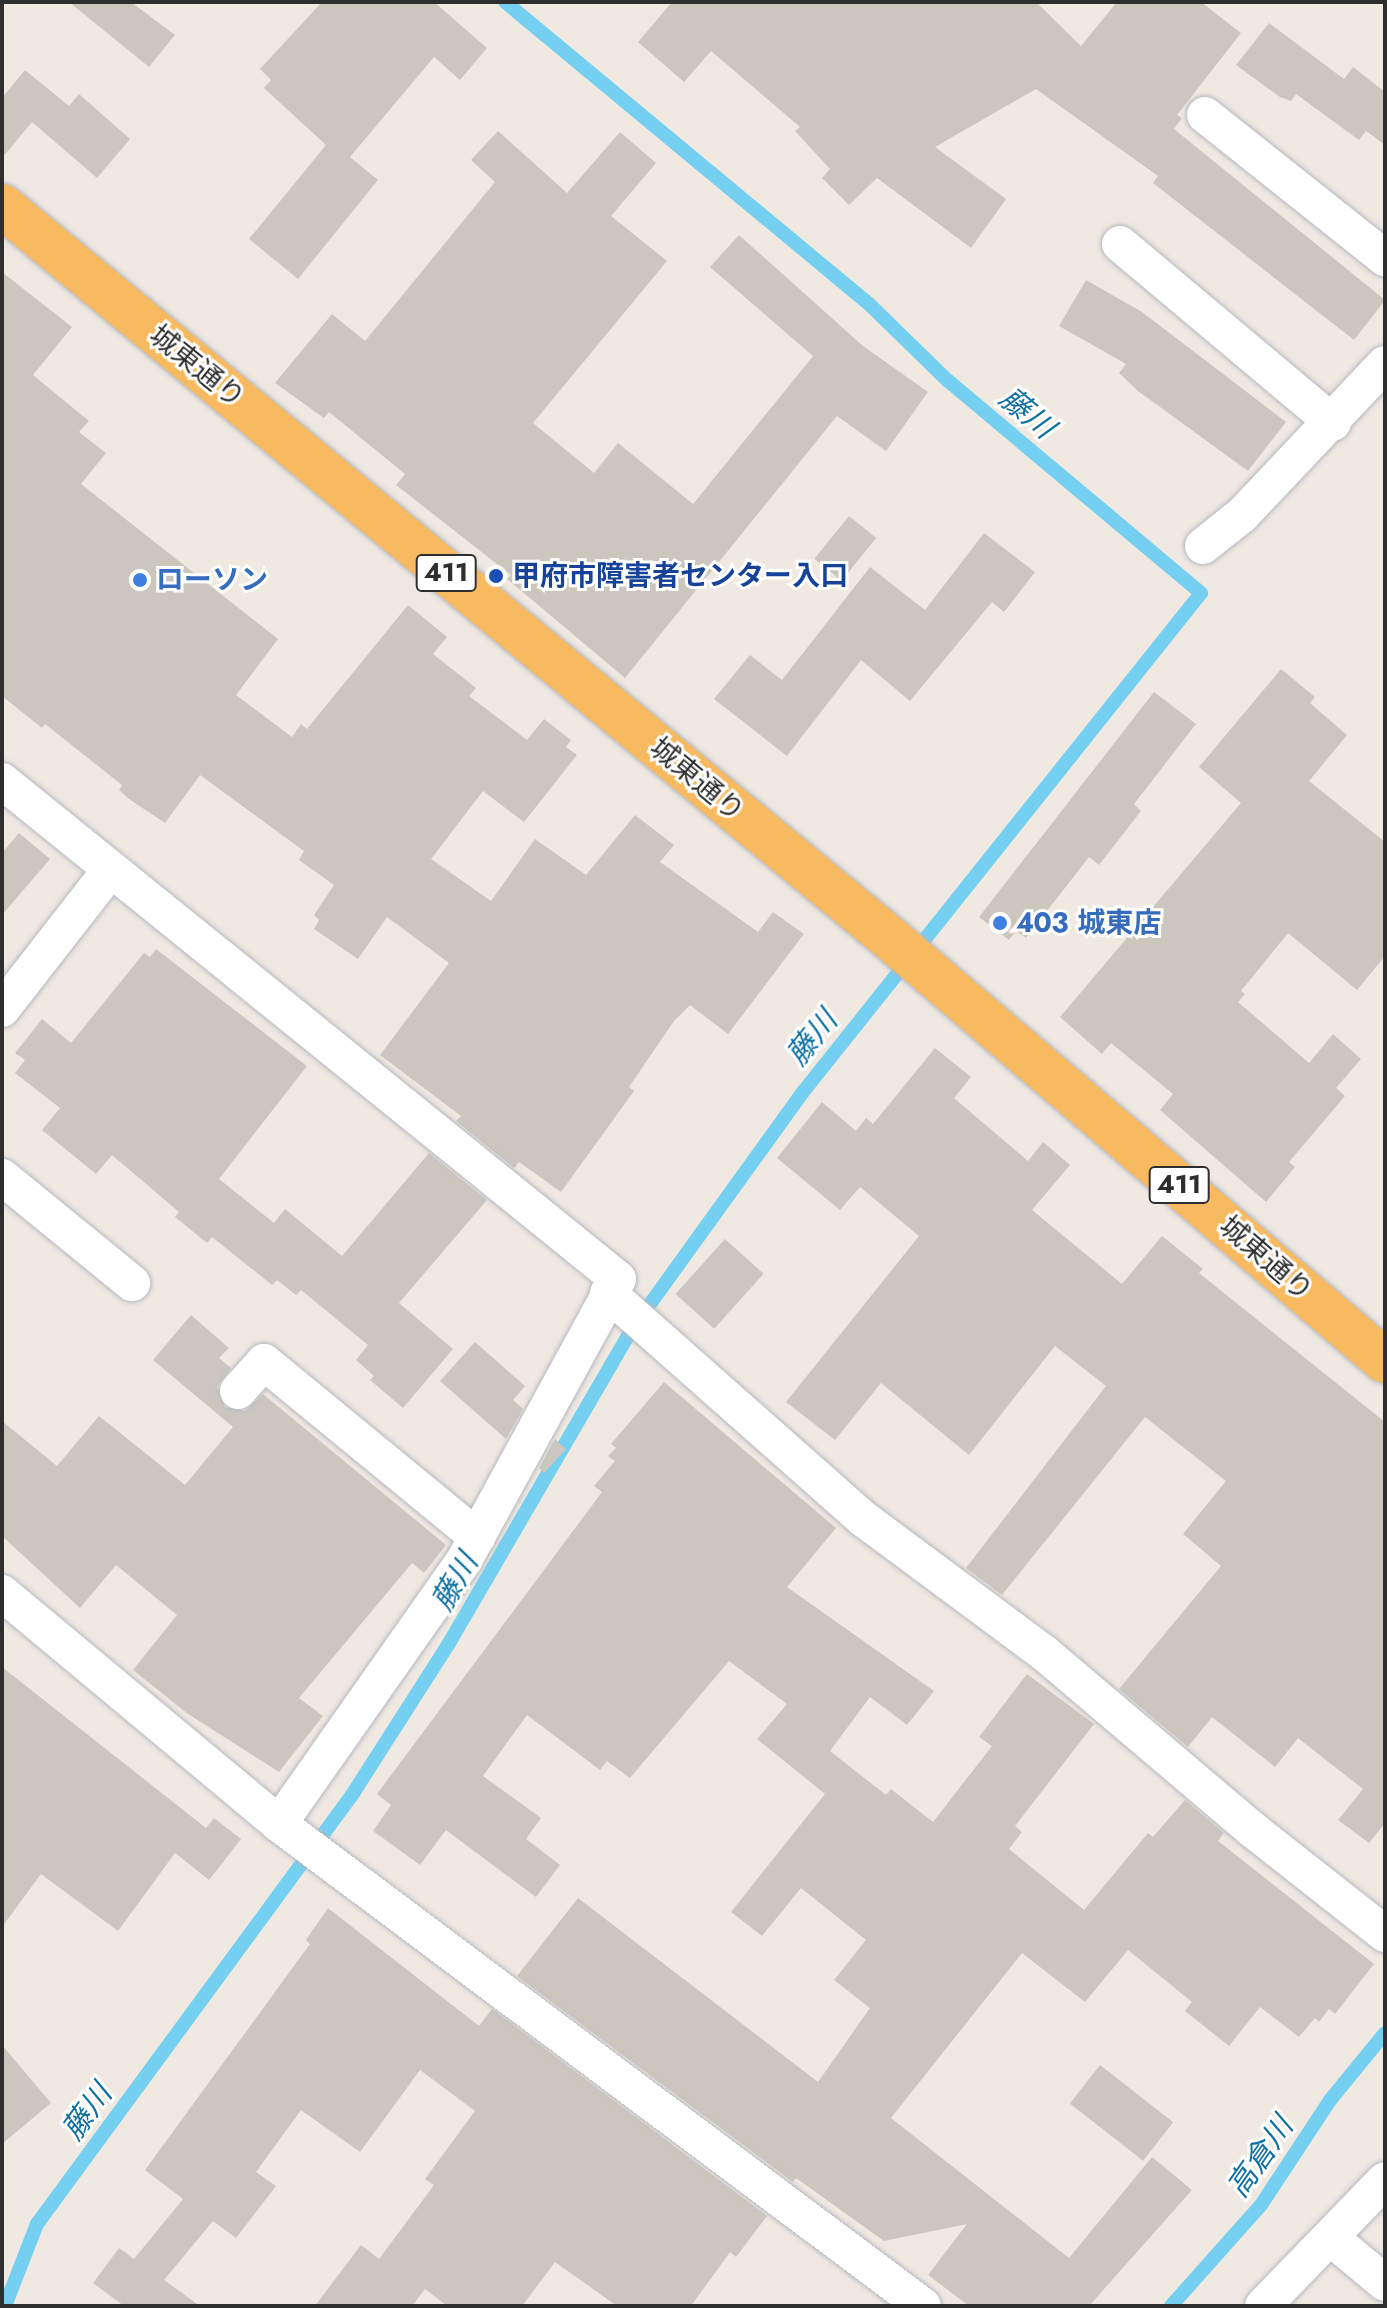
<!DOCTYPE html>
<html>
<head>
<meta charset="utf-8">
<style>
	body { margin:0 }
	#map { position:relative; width:1387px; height:2308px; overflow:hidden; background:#efe9e1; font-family:Jost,"Noto Sans JP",sans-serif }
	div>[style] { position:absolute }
	.stream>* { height:14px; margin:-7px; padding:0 7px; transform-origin:7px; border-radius:7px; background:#75cff0 }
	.building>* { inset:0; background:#cbc7bf; transform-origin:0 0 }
	.roads { filter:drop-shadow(0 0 2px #b4b7c1) drop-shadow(0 0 2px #b4b7c1) }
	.minor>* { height:36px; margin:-18px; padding:0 18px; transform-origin:18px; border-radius:18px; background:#fff }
	.trunk>* { height:44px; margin:-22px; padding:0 22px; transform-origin:22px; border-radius:22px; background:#f8ba60 }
	.dots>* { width:22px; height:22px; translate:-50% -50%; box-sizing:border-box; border:4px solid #fff; border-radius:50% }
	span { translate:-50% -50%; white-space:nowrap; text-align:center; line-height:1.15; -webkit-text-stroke:6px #fff; paint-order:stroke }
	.shield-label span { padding:2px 6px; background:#fff; border:2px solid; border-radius:6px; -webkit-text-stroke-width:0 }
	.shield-label { font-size:26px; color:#2e2e2e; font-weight:700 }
	.street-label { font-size:28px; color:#2e2e2e }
	.transit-label { font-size:28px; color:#164399; font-weight:700 }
	.left { translate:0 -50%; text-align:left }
	.shop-label { font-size:28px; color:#366cbe; font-weight:700 }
	.water-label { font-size:30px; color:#0d6fa3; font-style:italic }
	.frame { position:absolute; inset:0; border:4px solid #2e2e2e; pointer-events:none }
</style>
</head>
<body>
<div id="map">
	<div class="stream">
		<i style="left:5px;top:2306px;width:88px;rotate:-68.7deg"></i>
		<i style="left:37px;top:2224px;width:532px;rotate:-53.71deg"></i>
		<i style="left:352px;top:1795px;width:178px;rotate:-57.4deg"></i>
		<i style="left:448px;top:1645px;width:366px;rotate:-59.8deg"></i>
		<i style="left:632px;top:1329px;width:292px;rotate:-54.2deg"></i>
		<i style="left:803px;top:1092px;width:638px;rotate:-51.42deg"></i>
		<i style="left:1201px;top:593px;width:330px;rotate:-140deg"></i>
		<i style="left:948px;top:381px;width:110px;rotate:-135.7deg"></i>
		<i style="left:869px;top:304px;width:473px;rotate:-140.3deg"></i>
		<i style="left:1171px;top:2306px;width:135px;rotate:-48.3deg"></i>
		<i style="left:1261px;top:2205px;width:127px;rotate:-56.6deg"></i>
		<i style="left:1331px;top:2099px;width:85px;rotate:-50.7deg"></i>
	</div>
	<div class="building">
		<i style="clip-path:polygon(69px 2px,131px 2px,175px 35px,149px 67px)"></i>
		<i style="clip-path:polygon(322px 2px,434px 2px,487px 48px,460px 80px,434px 57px,350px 157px,378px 180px,298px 279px,249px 239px,326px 145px,264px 88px,271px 80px,260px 69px)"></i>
		<i style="clip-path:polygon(672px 2px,1036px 2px,1081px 46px,1117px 2px,1201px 2px,1241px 33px,1177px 115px,1182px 118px,1174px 129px,1385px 300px,1354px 340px,1153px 183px,1158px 176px,1036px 89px,935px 147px,1006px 199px,971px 248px,877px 178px,849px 205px,822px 178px,830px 169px,795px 131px,800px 127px,711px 51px,684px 82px,638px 42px)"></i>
		<i style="clip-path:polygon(1269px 23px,1344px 79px,1353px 67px,1385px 92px,1385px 145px,1366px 131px,1359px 140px,1296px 94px,1291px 101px,1280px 97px,1236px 65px)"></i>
		<i style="clip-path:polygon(25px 70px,69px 106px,79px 94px,130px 139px,97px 178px,32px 122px,2px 158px,2px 98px)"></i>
		<i style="clip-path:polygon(498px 131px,567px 193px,620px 132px,656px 163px,611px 216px,667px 261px,533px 423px,594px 473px,618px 443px,693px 504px,813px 356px,710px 267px,739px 235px,863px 346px,928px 392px,886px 451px,837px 416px,625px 678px,507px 579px,511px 575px,396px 485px,405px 474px,329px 412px,324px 418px,275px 383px,332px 314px,365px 341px,495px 182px,471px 160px)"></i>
		<i style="clip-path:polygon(2px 272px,72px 327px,33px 375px,89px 421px,79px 432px,106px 453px,81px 484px,278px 639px,236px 695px,292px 737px,301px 724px,307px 729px,408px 605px,447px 637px,433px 654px,476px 688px,469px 696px,527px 740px,544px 719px,571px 740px,566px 747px,577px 755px,524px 822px,483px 791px,431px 859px,491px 901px,535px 839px,586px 875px,635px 815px,674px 845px,660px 862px,758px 932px,773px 912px,804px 934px,728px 1034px,690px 1005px,674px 1021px,629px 1087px,634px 1091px,561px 1192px,519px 1162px,514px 1168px,456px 1121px,461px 1116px,380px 1055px,449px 963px,387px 917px,358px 959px,314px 929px,319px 920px,314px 915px,334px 885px,299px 860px,304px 851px,200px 775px,165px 823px,129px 799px,119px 790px,122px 785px,45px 724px,42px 728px,2px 696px)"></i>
		<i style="clip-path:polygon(1086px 280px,1142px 312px,1286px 422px,1248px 471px,1138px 391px,1119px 373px,1126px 364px,1059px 326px)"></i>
		<i style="left:849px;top:516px;width:35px;height:55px;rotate:39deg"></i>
		<i style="clip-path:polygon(984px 533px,1035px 572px,1004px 612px,992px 602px,910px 701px,861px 660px,787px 756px,714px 699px,750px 655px,782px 680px,870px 567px,925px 610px)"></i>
		<i style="clip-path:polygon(1281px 669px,1315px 697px,1310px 703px,1347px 735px,1309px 781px,1385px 842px,1385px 956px,1357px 990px,1288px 933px,1241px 991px,1245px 994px,1238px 1002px,1309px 1063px,1333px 1034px,1361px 1059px,1336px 1088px,1345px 1096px,1289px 1162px,1295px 1167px,1266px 1202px,1160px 1110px,1173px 1094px,1111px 1043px,1102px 1054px,1060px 1017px,1241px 803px,1199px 767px)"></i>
		<i style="clip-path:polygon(1154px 692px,1196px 724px,1134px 804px,1141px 811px,1099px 865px,1089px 857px,1026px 938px,1016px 931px,1009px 940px,979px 917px)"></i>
		<i style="clip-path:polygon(19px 833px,50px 859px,2px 915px,2px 853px)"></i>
		<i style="clip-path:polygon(156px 949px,307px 1066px,219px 1179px,274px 1223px,285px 1209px,342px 1256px,429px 1153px,487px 1200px,399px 1303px,453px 1349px,403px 1408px,370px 1380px,374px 1376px,356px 1360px,368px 1345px,301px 1290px,296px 1295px,277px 1280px,272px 1285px,212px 1237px,207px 1243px,175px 1217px,179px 1212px,112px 1155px,96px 1174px,42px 1130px,60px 1108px,15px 1073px,25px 1060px,15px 1053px,42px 1019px,71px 1043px,144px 953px,150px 957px)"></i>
		<i style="clip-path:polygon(935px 1048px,971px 1077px,954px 1098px,1028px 1161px,1043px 1142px,1070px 1165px,1032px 1210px,1122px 1284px,1162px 1236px,1203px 1269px,1199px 1273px,1385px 1422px,1385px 1823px,1369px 1843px,1338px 1820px,1363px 1789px,1298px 1738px,1275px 1767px,1212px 1717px,1188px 1747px,1119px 1689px,1221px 1566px,1183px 1534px,1226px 1481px,1145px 1417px,1002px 1595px,966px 1568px,1106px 1386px,1055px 1346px,969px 1455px,881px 1383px,835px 1440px,786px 1402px,919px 1236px,860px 1187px,840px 1210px,777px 1158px,822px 1102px,856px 1131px,866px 1118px,873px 1124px)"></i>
		<i style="left:725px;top:1239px;width:52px;height:74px;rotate:42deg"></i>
		<i style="clip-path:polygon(191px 1315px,229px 1348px,219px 1358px,231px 1368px,217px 1387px,225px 1407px,245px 1411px,263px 1394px,446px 1545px,424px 1573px,412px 1563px,299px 1698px,323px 1716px,279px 1772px,188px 1714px,133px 1670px,177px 1615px,116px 1565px,80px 1608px,2px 1536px,2px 1421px,57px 1466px,99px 1416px,185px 1485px,233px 1427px,153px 1360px)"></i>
		<i style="clip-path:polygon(475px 1342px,525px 1386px,513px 1400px,523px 1409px,506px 1439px,440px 1381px)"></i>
		<i style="clip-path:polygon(664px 1382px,836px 1528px,787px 1587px,934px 1691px,907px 1725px,870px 1697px,830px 1751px,886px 1795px,891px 1789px,933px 1822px,992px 1746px,979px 1737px,1027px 1674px,1094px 1724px,1015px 1826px,1022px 1832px,1009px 1849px,1084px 1910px,1148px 1833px,1153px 1837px,1185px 1800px,1224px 1833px,1218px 1841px,1374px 1964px,1335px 2014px,1329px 2009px,1319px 2022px,1315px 2018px,1299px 2037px,1260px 2007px,1229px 2046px,1185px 2011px,1192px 2002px,1128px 1950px,1085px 2002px,1022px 1953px,891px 2118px,1069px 2258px,1152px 2157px,1192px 2190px,1089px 2306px,969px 2306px,928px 2275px,967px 2224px,884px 2241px,796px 2178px,793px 2182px,517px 1976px,578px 1898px,818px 2082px,870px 2008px,834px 1980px,866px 1940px,801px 1888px,762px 1936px,731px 1912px,825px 1794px,757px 1739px,787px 1704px,729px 1661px,630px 1778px,607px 1761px,600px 1770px,527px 1715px,483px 1776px,541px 1818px,526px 1839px,560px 1865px,536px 1897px,446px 1830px,420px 1865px,373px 1831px,391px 1805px,377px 1794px,602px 1492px,594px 1486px,615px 1461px,608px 1456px,616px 1448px,611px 1444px)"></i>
		<i style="clip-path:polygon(555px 1439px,566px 1449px,544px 1473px,539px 1468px)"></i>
		<i style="clip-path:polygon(2px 1667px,206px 1828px,214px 1818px,241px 1839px,209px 1880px,175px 1853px,118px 1931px,41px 1874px,2px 1927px)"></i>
		<i style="clip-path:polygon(328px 1908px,479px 2026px,492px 2009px,767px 2216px,736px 2257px,730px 2252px,691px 2306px,617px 2306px,555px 2262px,522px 2306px,447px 2306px,425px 2289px,412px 2306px,315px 2306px,361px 2245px,379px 2259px,434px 2185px,425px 2179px,475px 2111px,420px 2070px,360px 2152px,301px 2110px,256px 2172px,276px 2186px,236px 2238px,213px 2221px,164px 2280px,200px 2306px,124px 2306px,93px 2283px,119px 2248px,134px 2259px,183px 2199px,145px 2170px,310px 1944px,306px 1940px)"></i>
		<i style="clip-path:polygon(2px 2045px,51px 2103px,2px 2144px)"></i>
		<i style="left:1100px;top:2065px;width:93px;height:49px;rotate:38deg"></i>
	</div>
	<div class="roads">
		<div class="minor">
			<i style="left:1205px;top:115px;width:230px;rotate:38.5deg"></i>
			<i style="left:1120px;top:244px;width:278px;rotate:40deg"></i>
			<i style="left:1203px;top:546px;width:50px;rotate:-38.5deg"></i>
			<i style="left:1242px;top:515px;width:208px;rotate:-46.6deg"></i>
			<i style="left:2px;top:781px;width:792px;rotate:38.95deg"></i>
			<i style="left:618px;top:1279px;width:319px;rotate:118.7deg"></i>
			<i style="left:465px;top:1559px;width:324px;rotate:125.1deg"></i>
			<i style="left:2px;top:1009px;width:177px;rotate:-52.1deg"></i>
			<i style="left:2px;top:1177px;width:168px;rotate:39.2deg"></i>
			<i style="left:608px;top:1293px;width:343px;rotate:41.5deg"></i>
			<i style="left:865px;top:1520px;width:222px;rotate:36.6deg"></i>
			<i style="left:1043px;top:1652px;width:275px;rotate:40.3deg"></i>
			<i style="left:1253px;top:1830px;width:168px;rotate:38.2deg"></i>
			<i style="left:238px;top:1391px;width:39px;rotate:-48deg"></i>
			<i style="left:264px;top:1362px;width:276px;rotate:39.4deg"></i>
			<i style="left:2px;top:1593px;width:361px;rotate:39.8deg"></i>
			<i style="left:279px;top:1824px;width:804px;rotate:36.81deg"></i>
			<i style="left:1331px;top:2238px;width:70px;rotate:39.8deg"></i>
			<i style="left:1263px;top:2306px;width:175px;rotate:-45.9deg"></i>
		</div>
		<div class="trunk">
			<i style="left:2px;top:206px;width:1154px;rotate:39.51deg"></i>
			<i style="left:892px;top:940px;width:648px;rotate:40.5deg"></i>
		</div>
	</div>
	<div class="dots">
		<i style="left:496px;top:576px;background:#1a4fb4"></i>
		<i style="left:140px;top:580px;background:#3f7fe0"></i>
		<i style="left:1000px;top:923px;background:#3f7fe0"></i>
	</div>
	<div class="shield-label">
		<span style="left:446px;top:573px">411</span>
		<span style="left:1179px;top:1185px">411</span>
	</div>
	<div class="street-label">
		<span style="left:197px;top:367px;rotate:39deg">城東通り</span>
		<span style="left:697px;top:780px;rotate:40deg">城東通り</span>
		<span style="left:1266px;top:1259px;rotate:41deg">城東通り</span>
	</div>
	<div class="transit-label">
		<span class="left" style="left:512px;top:576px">甲府市障害者センター入口</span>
	</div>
	<div class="shop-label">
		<span class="left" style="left:156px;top:580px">ローソン</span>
		<span class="left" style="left:1016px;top:923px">４０３ 城東店</span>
	</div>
	<div class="water-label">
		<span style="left:1027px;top:413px;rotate:40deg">藤川</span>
		<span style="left:812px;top:1038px;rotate:-51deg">藤川</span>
		<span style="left:455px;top:1582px;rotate:-60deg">藤川</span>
		<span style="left:87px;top:2112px;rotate:-54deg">藤川</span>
		<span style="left:1260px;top:2157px;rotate:-55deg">高倉川</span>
	</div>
	<div class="frame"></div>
</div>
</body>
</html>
